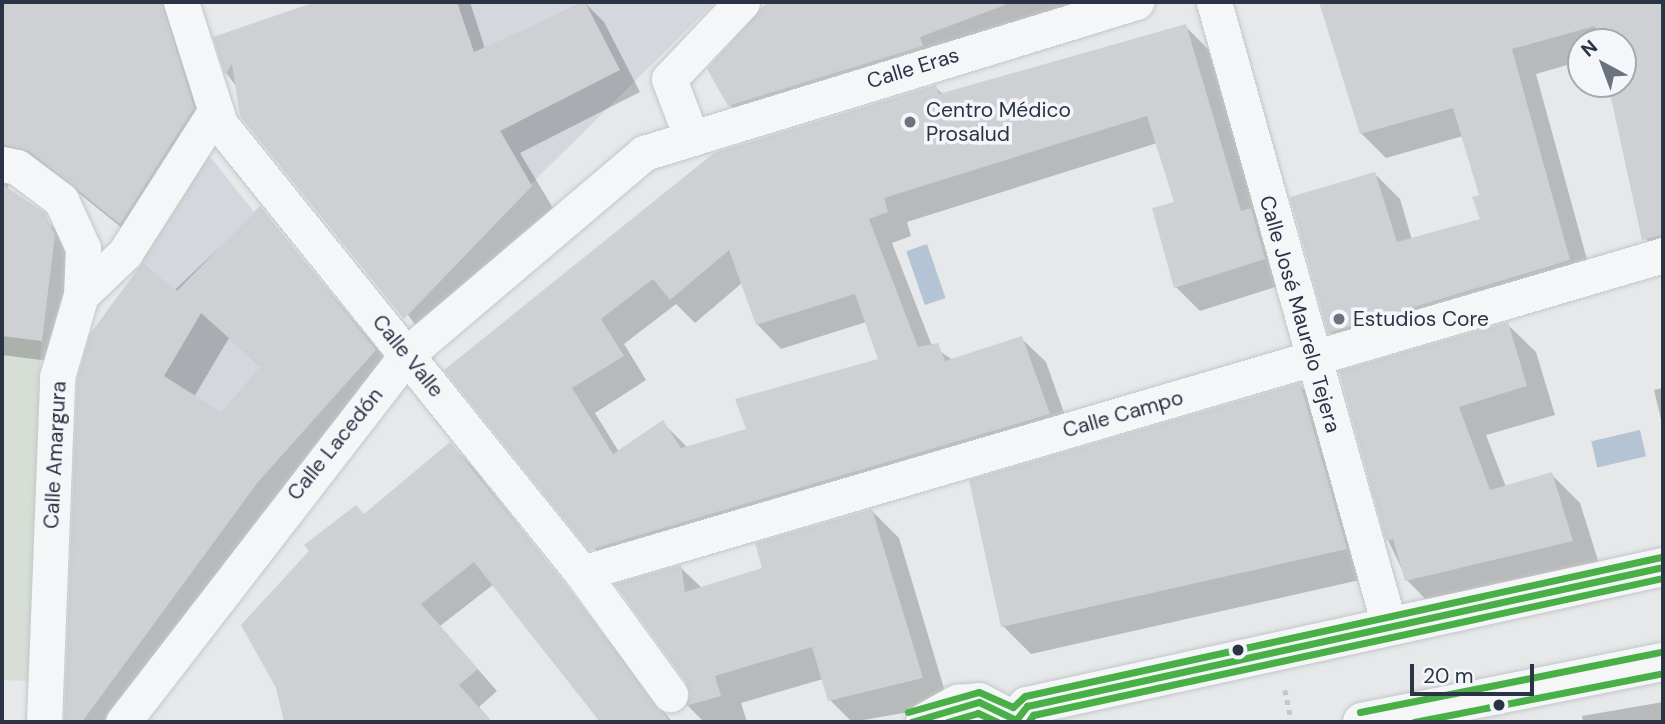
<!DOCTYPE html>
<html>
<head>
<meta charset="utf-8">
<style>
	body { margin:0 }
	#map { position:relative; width:1665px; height:724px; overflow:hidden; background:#e6e8ea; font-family:"DM Sans",sans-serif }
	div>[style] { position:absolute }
	.built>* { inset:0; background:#d4d7dd }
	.green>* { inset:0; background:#d6ded6 }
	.water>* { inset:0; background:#b4c4d5; transform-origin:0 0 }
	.shadow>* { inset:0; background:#0003 }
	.building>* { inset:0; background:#ced0d3 }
	.path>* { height:4.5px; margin-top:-2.25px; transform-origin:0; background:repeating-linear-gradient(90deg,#c5c6ca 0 5px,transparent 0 10px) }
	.roads { filter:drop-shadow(0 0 2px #c4c6c8) drop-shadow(0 0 2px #c4c6c8) }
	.minor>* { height:35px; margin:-17.5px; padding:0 17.5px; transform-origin:17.5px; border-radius:17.5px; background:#f5f6f7 }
	.tertiary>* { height:38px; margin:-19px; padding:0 19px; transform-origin:19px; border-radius:19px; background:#f5f6f7 }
	.bus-1>* { height:7px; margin:-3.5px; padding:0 3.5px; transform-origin:3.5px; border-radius:3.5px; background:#48b047 }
	.bus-2>* { height:7px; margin:-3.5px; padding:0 3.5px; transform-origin:3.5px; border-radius:3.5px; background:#48b047 }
	.bus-3>* { height:7px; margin:-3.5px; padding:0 3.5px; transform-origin:3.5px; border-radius:3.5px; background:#48b047 }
	.dots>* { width:19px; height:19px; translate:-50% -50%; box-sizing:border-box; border:4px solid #f4f6f9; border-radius:50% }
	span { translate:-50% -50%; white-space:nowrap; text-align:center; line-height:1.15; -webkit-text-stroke:7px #f4f6f9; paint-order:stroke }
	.street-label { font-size:21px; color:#2b3445 }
	.poi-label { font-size:21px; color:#2b3445 }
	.left { translate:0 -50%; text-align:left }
	.frame { position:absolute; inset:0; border:4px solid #2b3445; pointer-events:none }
	.north { position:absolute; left:1567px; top:28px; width:70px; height:70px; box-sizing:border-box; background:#f4f6f9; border:2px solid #a4a8b1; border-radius:50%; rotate:319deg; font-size:19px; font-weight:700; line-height:28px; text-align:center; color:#2b3445 }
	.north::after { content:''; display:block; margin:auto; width:24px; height:32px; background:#6c737f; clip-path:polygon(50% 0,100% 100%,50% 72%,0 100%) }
	.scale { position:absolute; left:1410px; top:664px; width:124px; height:32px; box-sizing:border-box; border:4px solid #2b3445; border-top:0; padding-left:9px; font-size:21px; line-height:24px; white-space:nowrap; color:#2b3445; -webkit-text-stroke:5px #f4f6f9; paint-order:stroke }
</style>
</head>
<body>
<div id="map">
	<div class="built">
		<i style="clip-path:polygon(325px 2px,715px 2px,531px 184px,496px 123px,343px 55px)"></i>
		<i style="clip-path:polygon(207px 153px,254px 212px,177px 291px,139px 258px)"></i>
		<i style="clip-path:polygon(201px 313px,266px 359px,202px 434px,164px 376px)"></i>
	</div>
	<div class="green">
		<i style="clip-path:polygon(2px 336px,41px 341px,29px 681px,2px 680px)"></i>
	</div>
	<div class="water">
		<i style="left:927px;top:244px;width:57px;height:22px;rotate:71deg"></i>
		<i style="left:1640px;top:430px;width:27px;height:50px;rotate:77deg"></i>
	</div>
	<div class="shadow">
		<i style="clip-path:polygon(2px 2px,168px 2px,216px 132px,144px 246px,54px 173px,11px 173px,7px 192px,68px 238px,65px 363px,2px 355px)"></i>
		<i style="clip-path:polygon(327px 2px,470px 2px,485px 49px,584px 2px,604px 22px,640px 92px,520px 153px,553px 208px,426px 339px,227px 74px,215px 38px)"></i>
		<i style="clip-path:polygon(770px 2px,1125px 2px,755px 131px,730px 105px,709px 69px)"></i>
		<i style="clip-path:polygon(1321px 2px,1663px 2px,1663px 256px,1643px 236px,1610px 84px,1623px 84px,1623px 42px,1581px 42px,1581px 61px,1536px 74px,1594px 285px,1354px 356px,1329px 332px,1375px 174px,1400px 199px,1412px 240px,1482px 220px,1481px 196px,1463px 136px,1386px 158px,1361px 133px)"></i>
		<i style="clip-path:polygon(evenodd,1185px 26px,1209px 50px,1259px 218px,1288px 283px,1200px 311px,1176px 287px,1177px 204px,1157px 143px,907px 222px,911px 236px,892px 243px,932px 346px,953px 360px,1021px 338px,1046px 362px,1073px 438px,615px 573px,447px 370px,935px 87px,943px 94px,1185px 26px,742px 283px,757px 324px,781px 349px,866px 322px,880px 361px,748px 430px,688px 448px,663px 423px,619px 452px,595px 413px,646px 380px,624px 344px,676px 304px,695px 323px,742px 283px)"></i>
		<i style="clip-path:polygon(evenodd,260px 209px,402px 378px,134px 722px,66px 722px,79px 381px,260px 209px,229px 338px,261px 367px,221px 414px,194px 397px,229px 338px)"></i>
		<i style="clip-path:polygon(1507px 324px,1536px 352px,1555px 415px,1486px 435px,1506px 487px,1551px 474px,1580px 503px,1601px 570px,1435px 609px,1407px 580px,1388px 540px,1341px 373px)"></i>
		<i style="clip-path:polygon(1300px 385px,1327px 413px,1373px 577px,1031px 654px,1003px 626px)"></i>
		<i style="clip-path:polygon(1663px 388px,1663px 428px,1654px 390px)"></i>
		<i style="clip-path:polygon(450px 444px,471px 465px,672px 722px,601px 722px,494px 584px,440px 626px,497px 691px,479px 707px,492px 722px,285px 722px,278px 687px,365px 516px)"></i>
		<i style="clip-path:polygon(872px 511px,899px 538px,949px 705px,852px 722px,830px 700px,823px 679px,741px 703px,747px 722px,704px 722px,687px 705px,680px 567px,702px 588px,764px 569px)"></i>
		<i style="clip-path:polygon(1663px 702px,1663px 722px,1583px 722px,1582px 716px)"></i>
	</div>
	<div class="building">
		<i style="clip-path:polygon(2px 2px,162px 3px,194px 108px,120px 224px,29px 151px,2px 144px)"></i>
		<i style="clip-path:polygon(315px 2px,457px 2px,474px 52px,585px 2px,620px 70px,500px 131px,532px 186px,404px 319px,240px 116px,232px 64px,225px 75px,213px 37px)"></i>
		<i style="clip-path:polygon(767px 2px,1004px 2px,1005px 5px,920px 37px,923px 46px,728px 106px,707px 69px)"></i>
		<i style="clip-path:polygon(1319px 2px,1663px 2px,1663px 235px,1642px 240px,1608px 84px,1623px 84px,1623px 42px,1599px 42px,1595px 26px,1512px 49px,1570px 260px,1328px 333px,1290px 197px,1375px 172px,1397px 242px,1480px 219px,1472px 197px,1479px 195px,1453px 108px,1360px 134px)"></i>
		<i style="clip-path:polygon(evenodd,1186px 24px,1241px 211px,1251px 208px,1265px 259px,1174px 288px,1152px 208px,1174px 202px,1147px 116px,884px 198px,888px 212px,869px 219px,918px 347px,938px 343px,945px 361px,1022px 336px,1050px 414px,589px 550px,444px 370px,714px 153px,936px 85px,939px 94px,1186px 24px,729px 250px,756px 325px,855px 294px,878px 359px,735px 399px,746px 429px,681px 448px,663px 420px,613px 454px,572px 388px,624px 356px,601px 319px,653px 279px,670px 300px,729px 250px)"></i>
		<i style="clip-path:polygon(2px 184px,45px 213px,55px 235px,42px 341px,2px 336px)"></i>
		<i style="clip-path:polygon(evenodd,260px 206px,376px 350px,258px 482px,82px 722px,64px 722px,77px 380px,90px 334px,143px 262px,177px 291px,260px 206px,201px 313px,260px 366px,221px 412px,164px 376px,201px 313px)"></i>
		<i style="clip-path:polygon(1508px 322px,1527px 386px,1459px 407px,1490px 490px,1552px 472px,1573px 541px,1405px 581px,1393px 539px,1386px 541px,1339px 371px)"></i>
		<i style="clip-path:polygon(1300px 383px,1347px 549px,1001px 627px,969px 480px)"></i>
		<i style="clip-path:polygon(450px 442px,566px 585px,670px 722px,600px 722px,474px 562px,421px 604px,478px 669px,459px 685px,492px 722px,284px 722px,276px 688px,241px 625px,309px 551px,304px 545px,356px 505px,364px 514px)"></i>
		<i style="clip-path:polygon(872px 509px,923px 678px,828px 701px,812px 647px,715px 676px,721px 696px,685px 706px,686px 682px,615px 584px,681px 565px,685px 592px,762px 568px,755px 543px)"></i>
	</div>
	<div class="path">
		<i style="left:1285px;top:690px;width:29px;rotate:78deg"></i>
	</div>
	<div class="roads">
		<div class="minor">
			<i style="left:181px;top:2px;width:128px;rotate:72.3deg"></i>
			<i style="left:220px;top:124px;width:577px;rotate:51.12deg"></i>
			<i style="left:582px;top:573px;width:150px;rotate:54deg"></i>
			<i style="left:1214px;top:2px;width:647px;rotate:74.31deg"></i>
			<i style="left:690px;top:134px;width:59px;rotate:-110.9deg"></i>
			<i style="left:669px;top:79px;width:106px;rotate:-46.5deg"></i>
			<i style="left:2px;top:164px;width:15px;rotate:11deg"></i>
			<i style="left:17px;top:167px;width:55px;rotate:36.9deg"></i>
			<i style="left:61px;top:200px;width:53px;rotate:65.4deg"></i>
			<i style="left:83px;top:248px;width:47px;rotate:92.4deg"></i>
			<i style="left:582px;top:573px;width:1127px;rotate:-16.39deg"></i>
			<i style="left:44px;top:722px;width:345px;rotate:-87.8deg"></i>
			<i style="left:57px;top:377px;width:85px;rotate:-73.7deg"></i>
			<i style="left:81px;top:295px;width:61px;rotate:-43.7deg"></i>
			<i style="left:125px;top:253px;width:169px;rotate:-57.5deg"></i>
			<i style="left:123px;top:722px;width:465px;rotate:-52.3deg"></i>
			<i style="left:407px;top:354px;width:311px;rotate:-40.3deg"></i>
			<i style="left:644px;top:153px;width:515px;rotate:-17.06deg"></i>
		</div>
		<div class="tertiary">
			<i style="left:1016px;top:720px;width:18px;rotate:-52deg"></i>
			<i style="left:1027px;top:706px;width:651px;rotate:-12.33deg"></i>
			<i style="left:925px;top:722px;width:38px;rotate:-29deg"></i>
			<i style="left:958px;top:704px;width:21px;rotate:-5deg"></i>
			<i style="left:979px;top:702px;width:43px;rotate:27.8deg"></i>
			<i style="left:1362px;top:722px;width:307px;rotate:-11.3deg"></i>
		</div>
	</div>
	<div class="bus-1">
		<i style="left:1016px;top:720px;width:18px;rotate:-52deg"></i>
		<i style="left:1027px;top:706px;width:651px;rotate:-12.33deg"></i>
		<i style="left:911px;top:722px;width:71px;rotate:-16.4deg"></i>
		<i style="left:979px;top:702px;width:41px;rotate:25.9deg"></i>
	</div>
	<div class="bus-2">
		<i style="left:947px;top:722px;width:32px;rotate:-16deg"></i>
		<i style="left:978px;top:713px;width:21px;rotate:25deg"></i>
		<i style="left:1028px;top:722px;width:9px;rotate:-54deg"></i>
		<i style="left:1033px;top:715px;width:645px;rotate:-12.27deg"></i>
		<i style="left:1414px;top:722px;width:254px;rotate:-11.1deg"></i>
	</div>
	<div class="bus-3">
		<i style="left:908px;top:712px;width:74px;rotate:-15.7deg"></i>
		<i style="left:979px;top:692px;width:37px;rotate:24deg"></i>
		<i style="left:1013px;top:707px;width:16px;rotate:-43deg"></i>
		<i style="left:1025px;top:696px;width:651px;rotate:-12.33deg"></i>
		<i style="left:1360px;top:712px;width:307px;rotate:-11.3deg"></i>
	</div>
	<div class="dots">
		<i style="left:910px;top:122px;background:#6c737f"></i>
		<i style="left:1339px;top:319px;background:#6c737f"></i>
		<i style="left:1238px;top:650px;background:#2b3445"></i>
		<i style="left:1499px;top:705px;background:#2b3445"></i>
	</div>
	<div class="street-label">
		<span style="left:913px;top:68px;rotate:-17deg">Calle Eras</span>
		<span style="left:1300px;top:314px;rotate:74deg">Calle José Maurelo Tejera</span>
		<span style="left:408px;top:356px;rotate:51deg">Calle Valle</span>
		<span style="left:1123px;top:414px;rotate:-16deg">Calle Campo</span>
		<span style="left:335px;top:444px;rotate:-51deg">Calle Lacedón</span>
		<span style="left:55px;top:455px;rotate:-87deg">Calle Amargura</span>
	</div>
	<div class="poi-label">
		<span class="left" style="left:926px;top:122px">Centro Médico<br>Prosalud</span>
		<span class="left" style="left:1353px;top:319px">Estudios Core</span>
	</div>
	<div class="frame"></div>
	<div class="north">N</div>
	<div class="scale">20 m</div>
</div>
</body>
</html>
